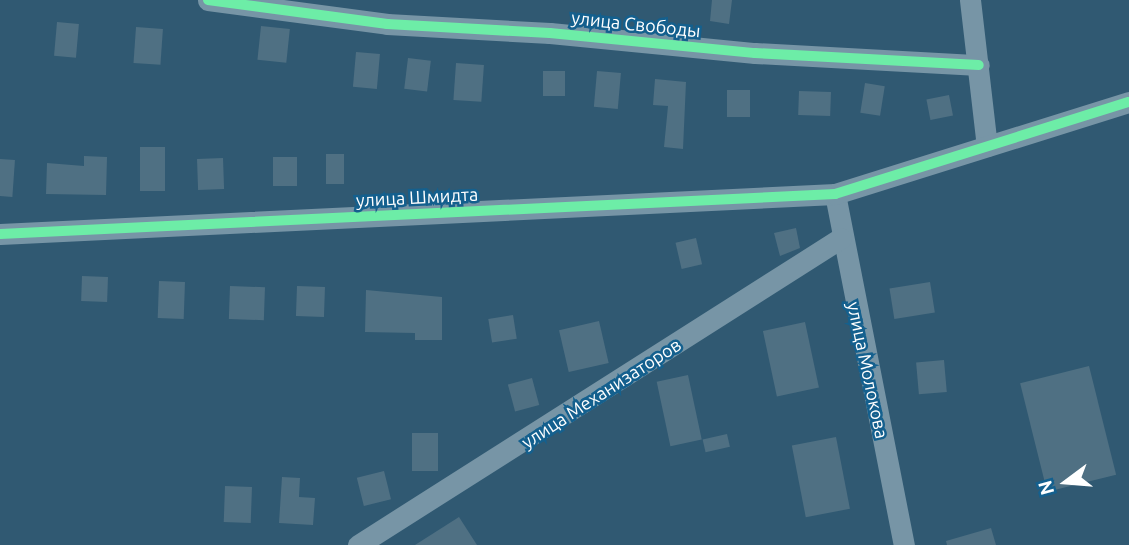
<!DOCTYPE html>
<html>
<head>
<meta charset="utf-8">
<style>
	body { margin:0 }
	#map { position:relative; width:1129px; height:545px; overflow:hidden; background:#305972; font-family:Ubuntu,sans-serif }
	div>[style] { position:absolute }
	.building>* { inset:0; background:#4f7083; transform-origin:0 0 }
	.minor>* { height:21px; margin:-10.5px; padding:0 10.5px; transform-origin:10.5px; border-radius:10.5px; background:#7795a6 }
	.cycleway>* { height:10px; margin:-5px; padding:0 5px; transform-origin:5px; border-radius:5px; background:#6deda7 }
	span { translate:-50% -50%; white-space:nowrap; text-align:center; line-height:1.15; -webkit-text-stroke:5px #14608e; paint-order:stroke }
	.street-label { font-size:18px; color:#fff }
	.north { position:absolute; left:1031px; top:447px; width:70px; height:70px; -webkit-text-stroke:5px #14608e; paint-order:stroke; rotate:254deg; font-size:19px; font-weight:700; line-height:28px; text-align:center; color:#fff }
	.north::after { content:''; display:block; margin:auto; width:24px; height:32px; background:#fff; clip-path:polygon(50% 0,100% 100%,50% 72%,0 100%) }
</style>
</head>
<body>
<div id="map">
	<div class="building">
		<i style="clip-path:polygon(712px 0,732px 0,729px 24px,710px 21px)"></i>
		<i style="left:57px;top:22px;width:22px;height:34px;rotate:5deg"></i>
		<i style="left:261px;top:26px;width:29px;height:34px;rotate:6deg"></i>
		<i style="left:136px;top:27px;width:27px;height:36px;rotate:4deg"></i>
		<i style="left:356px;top:52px;width:24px;height:35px;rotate:5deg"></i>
		<i style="left:408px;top:58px;width:23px;height:31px;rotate:7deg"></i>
		<i style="left:456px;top:63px;width:28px;height:37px;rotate:4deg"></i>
		<i style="left:543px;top:71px;width:22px;height:25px"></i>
		<i style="left:597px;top:71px;width:24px;height:36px;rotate:5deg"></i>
		<i style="clip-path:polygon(655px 79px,686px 82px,683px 149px,664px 147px,668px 106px,653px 105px)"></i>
		<i style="left:865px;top:83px;width:20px;height:30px;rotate:9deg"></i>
		<i style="left:727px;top:90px;width:23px;height:27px"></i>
		<i style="left:799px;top:91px;width:32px;height:24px;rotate:2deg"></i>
		<i style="left:949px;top:95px;width:21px;height:23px;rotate:79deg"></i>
		<i style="left:140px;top:147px;width:25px;height:44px"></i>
		<i style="left:326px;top:154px;width:18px;height:30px"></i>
		<i style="clip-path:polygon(84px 156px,107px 157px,106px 195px,46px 194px,47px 163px,84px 166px)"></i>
		<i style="left:273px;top:157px;width:24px;height:29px"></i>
		<i style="left:223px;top:158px;width:31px;height:26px;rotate:88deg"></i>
		<i style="left:0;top:159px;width:15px;height:37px;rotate:4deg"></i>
		<i style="clip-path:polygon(796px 228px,800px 248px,780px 256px,774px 233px)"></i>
		<i style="left:696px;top:238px;width:27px;height:21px;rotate:77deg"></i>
		<i style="left:82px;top:276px;width:26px;height:25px;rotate:2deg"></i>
		<i style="left:159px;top:281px;width:26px;height:37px;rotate:2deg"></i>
		<i style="left:930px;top:282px;width:31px;height:41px;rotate:81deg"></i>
		<i style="left:230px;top:286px;width:35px;height:33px;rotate:2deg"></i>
		<i style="left:297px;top:286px;width:28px;height:30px;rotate:2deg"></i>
		<i style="clip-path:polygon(366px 290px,442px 297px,442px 340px,415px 340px,415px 333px,365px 332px)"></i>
		<i style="left:513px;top:315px;width:24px;height:25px;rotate:81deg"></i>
		<i style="left:599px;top:321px;width:43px;height:41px;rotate:77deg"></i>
		<i style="left:805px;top:322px;width:67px;height:43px;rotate:78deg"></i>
		<i style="left:944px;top:360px;width:32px;height:28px;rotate:85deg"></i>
		<i style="left:1089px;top:366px;width:112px;height:71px;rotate:76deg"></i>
		<i style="left:688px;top:375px;width:66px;height:32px;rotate:78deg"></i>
		<i style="left:532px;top:378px;width:28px;height:25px;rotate:75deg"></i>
		<i style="left:412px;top:433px;width:26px;height:38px"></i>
		<i style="left:727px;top:434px;width:13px;height:25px;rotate:77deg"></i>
		<i style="left:836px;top:437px;width:73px;height:45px;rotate:79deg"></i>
		<i style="left:384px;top:471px;width:29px;height:28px;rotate:76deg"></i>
		<i style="clip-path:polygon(282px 477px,300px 478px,299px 497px,315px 498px,313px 525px,279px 523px)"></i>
		<i style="left:225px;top:486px;width:27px;height:36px;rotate:2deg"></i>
		<i style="clip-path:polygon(459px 517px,477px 545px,415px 545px)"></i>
		<i style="clip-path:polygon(991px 528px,996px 545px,947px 545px,946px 541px)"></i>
	</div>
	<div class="minor">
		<i style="left:208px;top:0;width:181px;rotate:7.6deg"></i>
		<i style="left:387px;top:24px;width:163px;rotate:3.2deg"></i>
		<i style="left:550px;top:33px;width:206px;rotate:5.6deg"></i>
		<i style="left:755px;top:53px;width:224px;rotate:3.1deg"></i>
		<i style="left:970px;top:0;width:147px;rotate:83.4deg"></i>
		<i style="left:835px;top:194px;width:358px;rotate:78.9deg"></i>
		<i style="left:0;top:234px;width:836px;rotate:-2.74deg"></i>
		<i style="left:835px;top:194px;width:308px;rotate:-17.4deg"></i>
		<i style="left:358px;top:545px;width:572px;rotate:-32.44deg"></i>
	</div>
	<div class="cycleway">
		<i style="left:208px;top:0;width:181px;rotate:7.6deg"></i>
		<i style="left:387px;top:24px;width:163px;rotate:3.2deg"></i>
		<i style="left:550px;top:33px;width:206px;rotate:5.6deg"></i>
		<i style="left:755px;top:53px;width:224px;rotate:3.1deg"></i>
		<i style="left:0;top:234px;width:836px;rotate:-2.74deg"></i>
		<i style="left:835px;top:194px;width:308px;rotate:-17.4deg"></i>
	</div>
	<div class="street-label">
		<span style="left:636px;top:24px;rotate:6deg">улица Свободы</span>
		<span style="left:417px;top:197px;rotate:-3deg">улица Шмидта</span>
		<span style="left:868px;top:370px;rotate:78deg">улица Молокова</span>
		<span style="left:601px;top:393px;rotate:-33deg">улица Механизаторов</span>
	</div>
	<div class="north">N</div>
</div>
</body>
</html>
